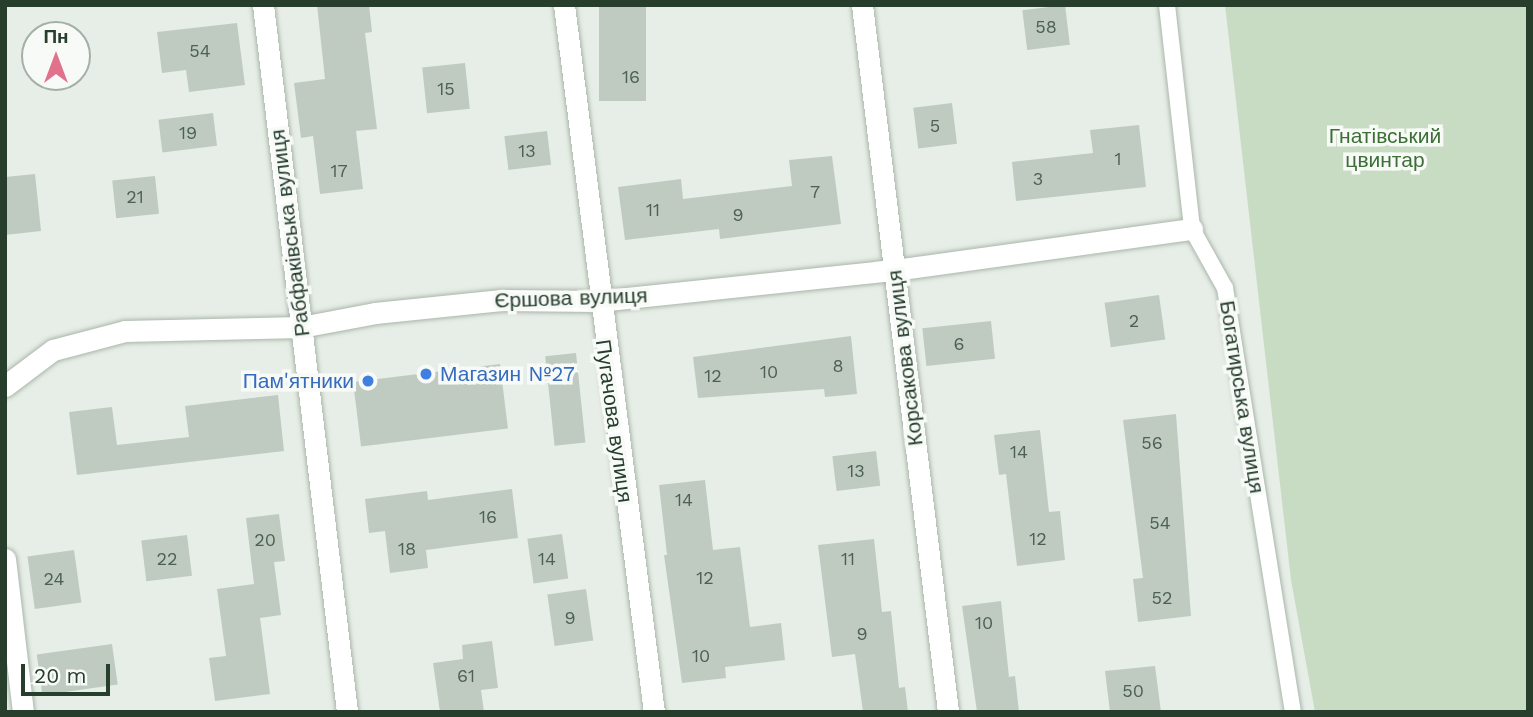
<!DOCTYPE html>
<html>
<head>
<meta charset="utf-8">
<style>
	body { margin:0 }
	#map { position:relative; width:1533px; height:717px; overflow:hidden; background:#e7eee7; font-family:"Work Sans",sans-serif }
	div>[style] { position:absolute }
	.green>* { inset:0; background:#c8dcc3 }
	.building>* { inset:0; background:#bfcbc1; transform-origin:0 0 }
	.roads { filter:drop-shadow(0 0 2px #aab6ab) drop-shadow(0 0 2px #aab6ab) }
	.lane>* { height:16px; margin:-8px; padding:0 8px; transform-origin:8px; border-radius:8px; background:#fff }
	.street>* { height:21px; margin:-10.5px; padding:0 10.5px; transform-origin:10.5px; border-radius:10.5px; background:#fff }
	.dots>* { width:19px; height:19px; translate:-50% -50%; box-sizing:border-box; border:4px solid #f7faf7; border-radius:50% }
	span { translate:-50% -50%; white-space:nowrap; text-align:center; line-height:1.15; -webkit-text-stroke:7px #f7faf7; paint-order:stroke }
	.number-label { font-size:18px; color:#4d6152 }
	.number-label span { -webkit-text-stroke-width:0 }
	.park-label { font-size:21px; color:#3c7036 }
	.street-label { font-size:21px; color:#273e2d }
	.shop-label { font-size:21px; color:#366cbe }
	.left { translate:0 -50%; text-align:left }
	.right { translate:-100% -50%; text-align:right }
	.frame { position:absolute; inset:0; border:7px solid #273e2d; pointer-events:none }
	.north { position:absolute; left:21px; top:21px; width:70px; height:70px; box-sizing:border-box; background:#f7faf7; border:2px solid #a4afa6; border-radius:50%; rotate:0deg; font-size:19px; font-weight:700; line-height:28px; text-align:center; color:#273e2d }
	.north::after { content:''; display:block; margin:auto; width:24px; height:32px; background:#e2718b; clip-path:polygon(50% 0,100% 100%,50% 72%,0 100%) }
	.scale { position:absolute; left:21px; top:664px; width:89px; height:32px; box-sizing:border-box; border:4px solid #273e2d; border-top:0; padding-left:9px; font-size:21px; line-height:24px; white-space:nowrap; color:#273e2d; -webkit-text-stroke:5px #f7faf7; paint-order:stroke }
</style>
</head>
<body>
<div id="map">
	<div class="green">
		<i style="clip-path:polygon(1225px 5px,1528px 5px,1528px 712px,1315px 712px,1291px 580px)"></i>
	</div>
	<div class="building">
		<i style="clip-path:polygon(317px 5px,369px 5px,372px 32px,365px 33px,377px 129px,356px 131px,363px 189px,320px 194px,313px 136px,301px 138px,294px 83px,325px 79px)"></i>
		<i style="left:599px;top:5px;width:47px;height:96px"></i>
		<i style="left:1065px;top:5px;width:40px;height:43px;rotate:83deg"></i>
		<i style="clip-path:polygon(237px 23px,245px 85px,189px 92px,186px 70px,162px 73px,157px 32px)"></i>
		<i style="left:465px;top:63px;width:46px;height:43px;rotate:84deg"></i>
		<i style="left:952px;top:103px;width:41px;height:39px;rotate:83deg"></i>
		<i style="left:213px;top:113px;width:33px;height:55px;rotate:83deg"></i>
		<i style="clip-path:polygon(1139px 125px,1146px 187px,1016px 201px,1012px 162px,1093px 153px,1090px 130px)"></i>
		<i style="left:547px;top:131px;width:34px;height:43px;rotate:83deg"></i>
		<i style="clip-path:polygon(832px 156px,841px 224px,720px 239px,719px 229px,625px 240px,618px 187px,681px 179px,683px 199px,792px 186px,789px 160px)"></i>
		<i style="clip-path:polygon(35px 174px,41px 231px,5px 235px,5px 177px)"></i>
		<i style="left:155px;top:176px;width:38px;height:43px;rotate:84deg"></i>
		<i style="left:1159px;top:295px;width:45px;height:55px;rotate:82deg"></i>
		<i style="left:991px;top:321px;width:38px;height:69px;rotate:84deg"></i>
		<i style="clip-path:polygon(851px 336px,857px 394px,825px 397px,824px 389px,698px 398px,693px 357px)"></i>
		<i style="left:576px;top:353px;width:90px;height:31px;rotate:84deg"></i>
		<i style="left:500px;top:364px;width:65px;height:148px;rotate:83deg"></i>
		<i style="clip-path:polygon(278px 395px,284px 451px,77px 475px,69px 412px,112px 407px,117px 445px,189px 437px,185px 406px)"></i>
		<i style="clip-path:polygon(1176px 414px,1191px 616px,1138px 622px,1133px 579px,1143px 578px,1123px 420px)"></i>
		<i style="clip-path:polygon(1040px 430px,1049px 512px,1060px 511px,1065px 560px,1017px 566px,1006px 474px,999px 475px,994px 435px)"></i>
		<i style="left:876px;top:451px;width:35px;height:44px;rotate:83deg"></i>
		<i style="clip-path:polygon(705px 480px,713px 550px,740px 547px,750px 627px,781px 623px,785px 660px,725px 667px,726px 678px,682px 683px,664px 555px,667px 555px,659px 485px)"></i>
		<i style="clip-path:polygon(512px 489px,518px 538px,426px 550px,428px 568px,390px 573px,385px 531px,369px 533px,365px 499px,427px 491px,428px 500px)"></i>
		<i style="clip-path:polygon(279px 514px,285px 561px,274px 562px,281px 615px,260px 618px,270px 694px,215px 701px,209px 658px,226px 656px,217px 589px,254px 584px,246px 518px)"></i>
		<i style="left:562px;top:534px;width:45px;height:35px;rotate:82deg"></i>
		<i style="left:187px;top:535px;width:41px;height:46px;rotate:83deg"></i>
		<i style="clip-path:polygon(874px 539px,882px 612px,891px 611px,899px 688px,905px 687px,908px 712px,863px 712px,855px 654px,832px 657px,818px 545px)"></i>
		<i style="left:74px;top:550px;width:53px;height:47px;rotate:82deg"></i>
		<i style="left:586px;top:589px;width:52px;height:39px;rotate:82deg"></i>
		<i style="clip-path:polygon(1001px 601px,1009px 677px,1015px 676px,1019px 712px,977px 712px,962px 606px)"></i>
		<i style="clip-path:polygon(492px 641px,498px 688px,481px 690px,484px 712px,440px 712px,433px 663px,463px 659px,462px 645px)"></i>
		<i style="left:112px;top:644px;width:41px;height:76px;rotate:82deg"></i>
		<i style="clip-path:polygon(1155px 666px,1161px 712px,1110px 712px,1105px 671px)"></i>
	</div>
	<div class="roads">
		<div class="lane">
			<i style="left:1167px;top:5px;width:225px;rotate:83.6deg"></i>
			<i style="left:1192px;top:229px;width:68px;rotate:60.8deg"></i>
			<i style="left:1225px;top:288px;width:429px;rotate:80.9deg"></i>
		</div>
		<div class="street">
			<i style="left:263px;top:5px;width:712px;rotate:83.22deg"></i>
			<i style="left:564px;top:5px;width:713px;rotate:82.75deg"></i>
			<i style="left:862px;top:5px;width:712px;rotate:83.06deg"></i>
			<i style="left:5px;top:386px;width:60px;rotate:-36.9deg"></i>
			<i style="left:53px;top:350px;width:74px;rotate:-14.8deg"></i>
			<i style="left:125px;top:331px;width:176px;rotate:-1.3deg"></i>
			<i style="left:301px;top:327px;width:75px;rotate:-10.7deg"></i>
			<i style="left:375px;top:313px;width:127px;rotate:-5.9deg"></i>
			<i style="left:501px;top:300px;width:97px;rotate:0.6deg"></i>
			<i style="left:598px;top:301px;width:299px;rotate:-6deg"></i>
			<i style="left:895px;top:270px;width:300px;rotate:-7.9deg"></i>
			<i style="left:5px;top:559px;width:154px;rotate:83.3deg"></i>
		</div>
	</div>
	<div class="dots">
		<i style="left:426px;top:374px;background:#3f7fe0"></i>
		<i style="left:368px;top:381px;background:#3f7fe0"></i>
	</div>
	<div class="number-label">
		<span style="left:1046px;top:27px">58</span>
		<span style="left:200px;top:51px">54</span>
		<span style="left:631px;top:77px">16</span>
		<span style="left:446px;top:89px">15</span>
		<span style="left:935px;top:126px">5</span>
		<span style="left:188px;top:133px">19</span>
		<span style="left:527px;top:151px">13</span>
		<span style="left:1118px;top:159px">1</span>
		<span style="left:339px;top:171px">17</span>
		<span style="left:1038px;top:179px">3</span>
		<span style="left:815px;top:192px">7</span>
		<span style="left:135px;top:197px">21</span>
		<span style="left:653px;top:210px">11</span>
		<span style="left:738px;top:215px">9</span>
		<span style="left:1134px;top:321px">2</span>
		<span style="left:959px;top:344px">6</span>
		<span style="left:838px;top:366px">8</span>
		<span style="left:769px;top:372px">10</span>
		<span style="left:713px;top:376px">12</span>
		<span style="left:1152px;top:443px">56</span>
		<span style="left:1019px;top:452px">14</span>
		<span style="left:856px;top:471px">13</span>
		<span style="left:684px;top:500px">14</span>
		<span style="left:488px;top:517px">16</span>
		<span style="left:1160px;top:523px">54</span>
		<span style="left:1038px;top:539px">12</span>
		<span style="left:265px;top:540px">20</span>
		<span style="left:407px;top:549px">18</span>
		<span style="left:167px;top:559px">22</span>
		<span style="left:547px;top:559px">14</span>
		<span style="left:848px;top:559px">11</span>
		<span style="left:705px;top:578px">12</span>
		<span style="left:54px;top:579px">24</span>
		<span style="left:1162px;top:598px">52</span>
		<span style="left:570px;top:618px">9</span>
		<span style="left:984px;top:623px">10</span>
		<span style="left:862px;top:634px">9</span>
		<span style="left:701px;top:656px">10</span>
		<span style="left:466px;top:676px">61</span>
		<span style="left:1133px;top:691px">50</span>
	</div>
	<div class="park-label">
		<span style="left:1385px;top:148px">Гнатівський<br>цвинтар</span>
	</div>
	<div class="street-label">
		<span style="left:290px;top:233px;rotate:-97deg">Рабфаківська вулиця</span>
		<span style="left:571px;top:298px;rotate:-2deg">Єршова вулиця</span>
		<span style="left:905px;top:358px;rotate:-97deg">Корсакова вулиця</span>
		<span style="left:1242px;top:397px;rotate:81deg">Богатирська вулиця</span>
		<span style="left:614px;top:421px;rotate:82deg">Пугачова вулиця</span>
	</div>
	<div class="shop-label">
		<span class="left" style="left:440px;top:374px">Магазин №27</span>
		<span class="right" style="left:354px;top:381px">Пам'ятники</span>
	</div>
	<div class="frame"></div>
	<div class="north">Пн</div>
	<div class="scale">20 m</div>
</div>
</body>
</html>
